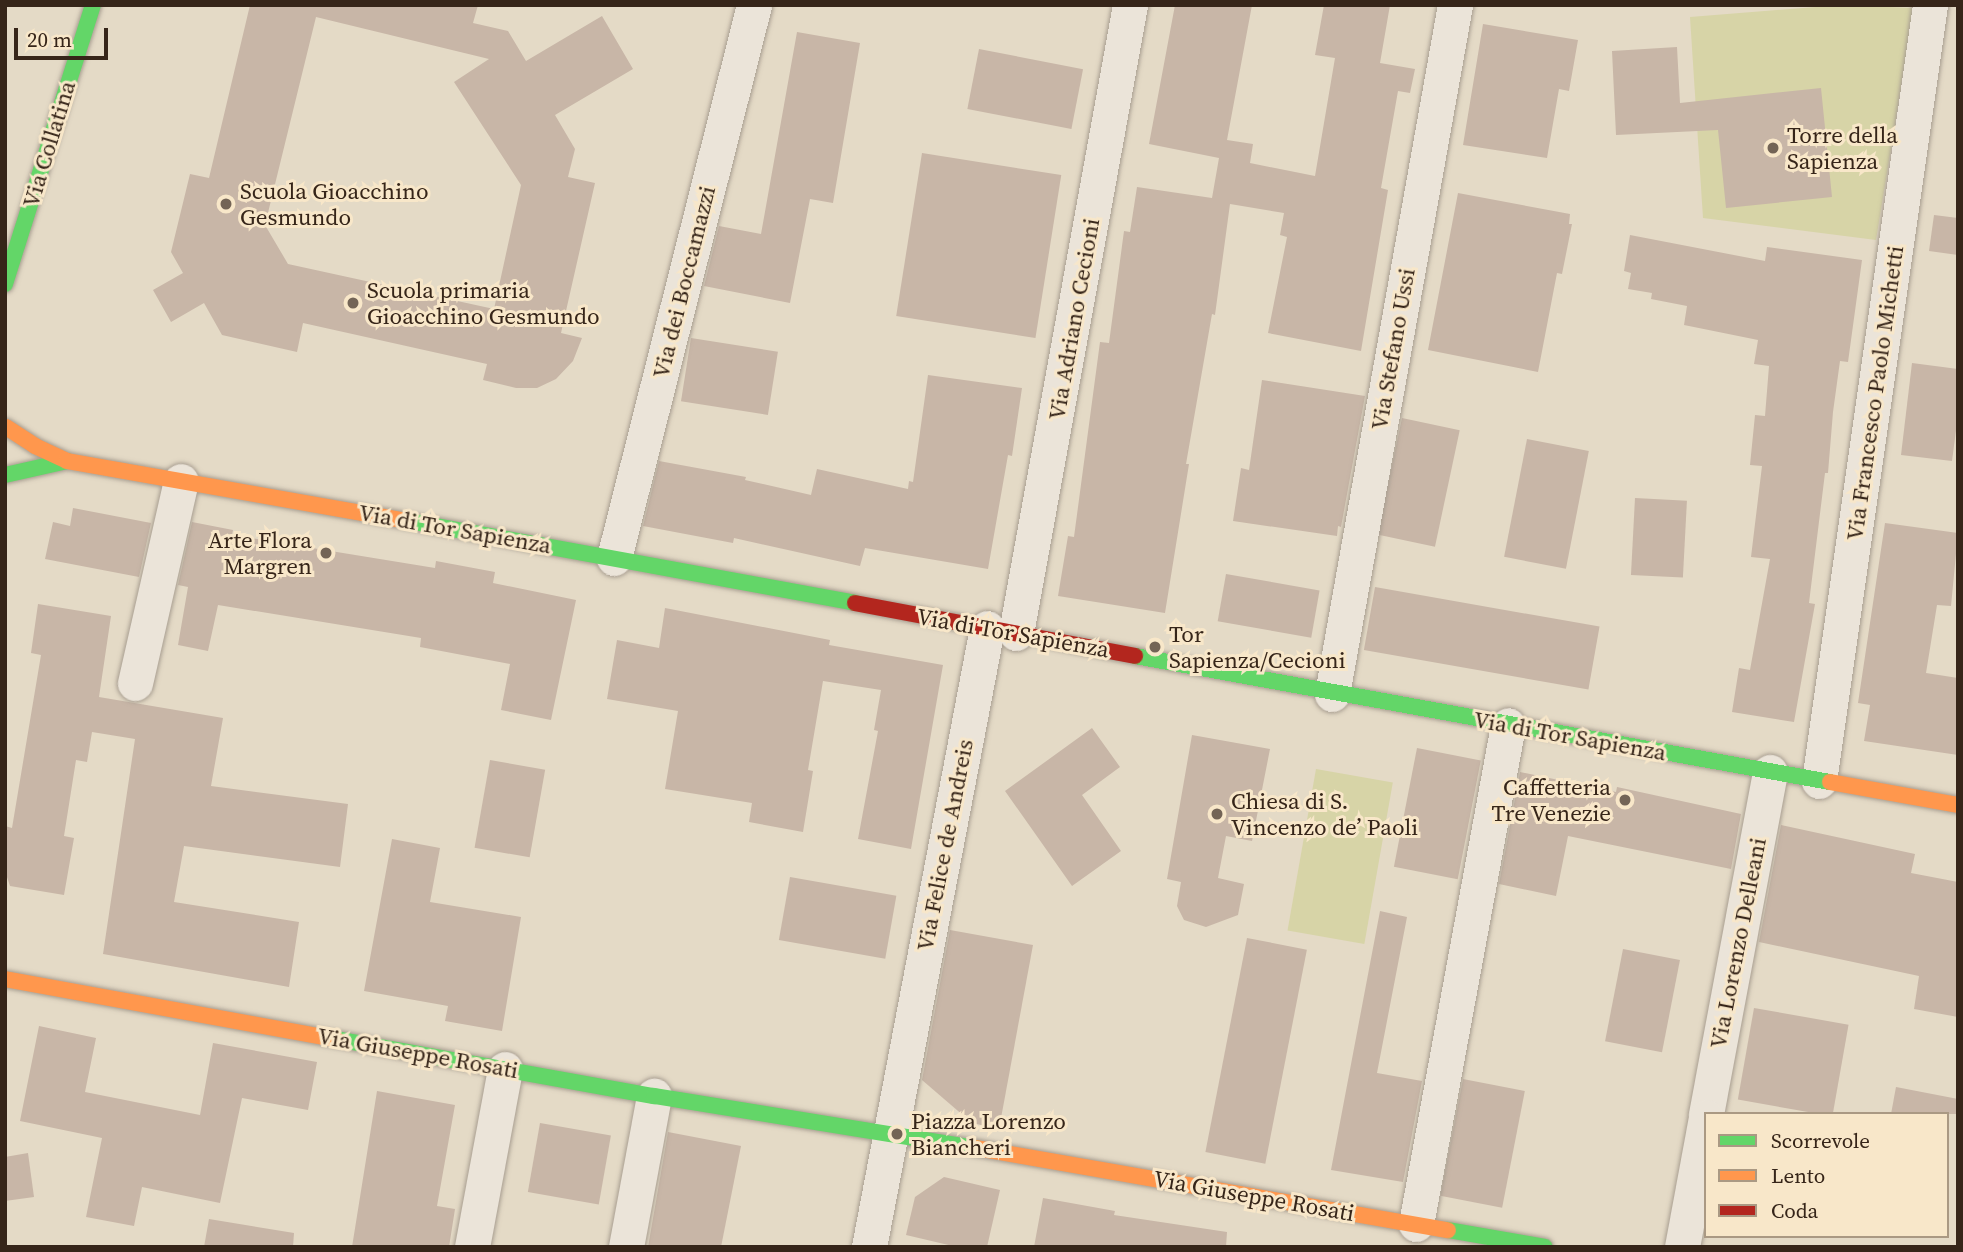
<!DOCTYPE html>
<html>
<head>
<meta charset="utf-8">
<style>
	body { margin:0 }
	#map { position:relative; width:1963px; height:1252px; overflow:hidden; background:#e4dac6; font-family:"Source Serif 4",serif }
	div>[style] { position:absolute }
	.green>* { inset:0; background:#d7d4a7; transform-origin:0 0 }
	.building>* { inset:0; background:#c8b6a7; transform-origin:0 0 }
	.roads { filter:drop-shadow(0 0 2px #a89e91) drop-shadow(0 0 2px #a89e91) }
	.street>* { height:35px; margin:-17.5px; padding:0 17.5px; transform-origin:17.5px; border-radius:17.5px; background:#ebe4d9 }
	.fast>* { height:16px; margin:-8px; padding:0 8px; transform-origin:8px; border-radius:8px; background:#63d668 }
	.slow>* { height:16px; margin:-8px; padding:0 8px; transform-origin:8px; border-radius:8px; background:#ff974d }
	.jam>* { height:16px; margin:-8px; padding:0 8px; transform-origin:8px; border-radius:8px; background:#b3261e }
	.dots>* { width:19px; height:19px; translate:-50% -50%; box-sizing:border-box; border:4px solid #f8e7c9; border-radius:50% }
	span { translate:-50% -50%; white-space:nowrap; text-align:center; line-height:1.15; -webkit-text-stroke:6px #f8e7c9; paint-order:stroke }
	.poi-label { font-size:23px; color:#362519 }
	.left { translate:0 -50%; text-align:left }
	.right { translate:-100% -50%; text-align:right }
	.street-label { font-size:23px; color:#362519 }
	.frame { position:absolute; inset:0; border:7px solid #362519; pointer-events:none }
	.legend { position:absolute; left:1704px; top:1112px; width:245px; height:126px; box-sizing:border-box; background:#f8e7c9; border:2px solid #aa9983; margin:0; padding:9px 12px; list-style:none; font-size:21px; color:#362519 }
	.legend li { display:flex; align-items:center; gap:14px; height:35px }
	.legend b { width:35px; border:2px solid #aa9983 }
	.scale { position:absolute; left:14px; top:28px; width:94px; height:32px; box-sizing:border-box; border:4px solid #362519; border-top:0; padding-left:9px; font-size:21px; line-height:24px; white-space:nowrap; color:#362519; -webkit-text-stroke:5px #f8e7c9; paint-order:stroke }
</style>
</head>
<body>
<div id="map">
	<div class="green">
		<i style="clip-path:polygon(1841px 5px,1914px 8px,1876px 240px,1703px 218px,1690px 17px)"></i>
		<i style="left:1316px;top:769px;width:78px;height:164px;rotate:10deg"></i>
	</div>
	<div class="building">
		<i style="clip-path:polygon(evenodd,250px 5px,478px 5px,473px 23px,508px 31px,526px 61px,602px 16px,633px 69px,555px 115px,575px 149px,568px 177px,595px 183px,561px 333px,582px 338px,573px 361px,556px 379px,537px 388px,516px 388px,483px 380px,487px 364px,303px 323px,297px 352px,222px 335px,204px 303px,171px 322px,153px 290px,183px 273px,171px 252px,190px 174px,209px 178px,250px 5px,316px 17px,489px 59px,454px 82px,521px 185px,494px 309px,288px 264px,265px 225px,316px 17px)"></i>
		<i style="clip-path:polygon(1175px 5px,1252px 5px,1227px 140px,1253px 144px,1250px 163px,1315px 176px,1335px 58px,1315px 55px,1324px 5px,1390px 5px,1380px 63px,1415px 69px,1410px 93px,1398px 91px,1381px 188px,1388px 190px,1361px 351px,1268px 333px,1287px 237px,1280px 235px,1284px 213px,1230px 204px,1215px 315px,1212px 314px,1186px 464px,1189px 464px,1165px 613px,1058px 596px,1068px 536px,1074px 537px,1100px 342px,1109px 343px,1124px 231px,1130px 232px,1137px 187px,1212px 198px,1219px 158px,1149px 144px)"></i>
		<i style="clip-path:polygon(1483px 24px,1578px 40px,1569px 91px,1559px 89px,1547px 158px,1463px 145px)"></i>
		<i style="clip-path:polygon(797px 32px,860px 43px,833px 203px,810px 199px,790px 303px,704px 286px,719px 226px,761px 234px)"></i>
		<i style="clip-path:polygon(1677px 47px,1680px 103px,1821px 88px,1832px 197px,1726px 208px,1718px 130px,1616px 135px,1612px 51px)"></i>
		<i style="left:979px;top:49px;width:106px;height:61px;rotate:11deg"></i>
		<i style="left:922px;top:153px;width:141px;height:165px;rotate:9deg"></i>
		<i style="clip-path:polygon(1458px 193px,1570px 214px,1569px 224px,1572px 224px,1562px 274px,1557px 273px,1538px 372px,1428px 350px)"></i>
		<i style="clip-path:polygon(1934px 215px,1958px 218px,1958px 255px,1929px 251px)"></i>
		<i style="clip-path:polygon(1630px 235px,1765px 261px,1767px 247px,1862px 260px,1848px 362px,1840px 361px,1833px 412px,1828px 473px,1825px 473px,1809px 603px,1815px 604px,1794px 722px,1732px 712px,1739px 668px,1750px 670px,1770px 559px,1751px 557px,1762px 466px,1750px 465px,1755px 415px,1765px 416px,1769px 366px,1754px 364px,1758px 340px,1684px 325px,1687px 306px,1651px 299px,1652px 293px,1628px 289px,1631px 273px,1624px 271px)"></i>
		<i style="left:691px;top:338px;width:88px;height:64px;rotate:9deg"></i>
		<i style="clip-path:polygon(1912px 363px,1958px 369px,1958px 415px,1952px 461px,1901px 455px)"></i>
		<i style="clip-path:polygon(928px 375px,1022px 388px,1012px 456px,1008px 455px,988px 569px,865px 548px,860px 566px,734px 538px,733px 543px,643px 526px,659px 461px,746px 477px,745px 480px,811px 495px,817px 469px,908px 489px,909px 481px,913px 482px)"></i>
		<i style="clip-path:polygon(1262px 380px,1365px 396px,1341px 527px,1338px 526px,1337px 536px,1233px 521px,1241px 468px,1249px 470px)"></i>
		<i style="left:1402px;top:418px;width:59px;height:119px;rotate:12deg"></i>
		<i style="left:1527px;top:439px;width:63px;height:120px;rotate:11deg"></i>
		<i style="left:1635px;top:498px;width:52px;height:77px;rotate:3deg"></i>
		<i style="clip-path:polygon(73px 508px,151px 523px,139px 577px,45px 559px,53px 522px,70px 526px)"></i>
		<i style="clip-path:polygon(192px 522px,233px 530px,232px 535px,435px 568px,436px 561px,495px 572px,493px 583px,576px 600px,551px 720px,501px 710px,510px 664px,420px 647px,421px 638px,218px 605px,208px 651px,178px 645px,188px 587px,178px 585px)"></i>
		<i style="clip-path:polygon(1885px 523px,1958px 533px,1951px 606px,1937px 605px,1926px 673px,1958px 678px,1958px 755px,1864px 741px,1870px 705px,1858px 703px)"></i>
		<i style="left:1226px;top:574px;width:95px;height:48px;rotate:10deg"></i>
		<i style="left:1375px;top:587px;width:228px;height:64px;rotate:10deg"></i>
		<i style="clip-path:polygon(38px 604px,111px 616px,99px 697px,223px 718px,211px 786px,348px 804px,340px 867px,184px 846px,174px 902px,299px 922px,289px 987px,103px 954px,135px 739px,92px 732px,87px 762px,76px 760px,64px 836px,74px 838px,64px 895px,10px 886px,5px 871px,5px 826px,12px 828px,41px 655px,31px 653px)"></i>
		<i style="clip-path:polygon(665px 608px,830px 640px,829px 645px,943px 665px,911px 849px,858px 839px,878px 731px,874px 730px,881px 690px,823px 681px,808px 770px,813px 771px,803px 832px,749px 822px,752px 803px,665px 789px,678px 711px,607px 699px,617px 640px,659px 648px)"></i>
		<i style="clip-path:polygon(1092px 728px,1120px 767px,1082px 795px,1121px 851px,1072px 886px,1005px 791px)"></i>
		<i style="clip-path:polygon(1192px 735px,1270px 749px,1252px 841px,1226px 836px,1218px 878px,1244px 884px,1238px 915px,1206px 927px,1184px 920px,1177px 906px,1181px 882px,1167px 879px)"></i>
		<i style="left:1417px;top:748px;width:65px;height:121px;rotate:11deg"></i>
		<i style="left:490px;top:760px;width:56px;height:89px;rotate:10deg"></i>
		<i style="clip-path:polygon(1520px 772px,1616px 792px,1617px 787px,1741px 814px,1731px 869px,1568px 836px,1556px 896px,1499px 884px)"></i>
		<i style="clip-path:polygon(1781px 825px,1915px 854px,1911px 873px,1958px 882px,1958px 1017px,1914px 1009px,1919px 976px,1759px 942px)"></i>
		<i style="clip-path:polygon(392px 839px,440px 848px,430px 902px,521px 917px,502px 1031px,445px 1021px,448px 1006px,364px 991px)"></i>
		<i style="left:790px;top:877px;width:108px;height:64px;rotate:10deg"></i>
		<i style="clip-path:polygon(1380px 911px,1407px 917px,1377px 1073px,1422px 1081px,1403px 1182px,1331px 1170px)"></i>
		<i style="clip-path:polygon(950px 930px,1033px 945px,999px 1129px,972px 1123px,922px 1080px)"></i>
		<i style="left:1247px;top:938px;width:61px;height:218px;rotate:11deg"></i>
		<i style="left:1623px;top:949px;width:58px;height:94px;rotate:11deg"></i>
		<i style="left:1754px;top:1008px;width:96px;height:93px;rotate:10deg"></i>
		<i style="clip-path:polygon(39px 1026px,96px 1038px,85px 1092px,200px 1115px,213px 1043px,317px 1062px,308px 1110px,242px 1098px,220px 1203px,142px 1187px,134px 1226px,86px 1217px,102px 1138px,20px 1121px)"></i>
		<i style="left:1463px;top:1079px;width:63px;height:119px;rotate:11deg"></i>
		<i style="clip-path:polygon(1896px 1087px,1958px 1099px,1958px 1114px,1891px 1114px)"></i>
		<i style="clip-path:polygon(377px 1091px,455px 1105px,437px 1206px,455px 1209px,449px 1247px,352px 1247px)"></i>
		<i style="left:540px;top:1123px;width:72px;height:70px;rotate:10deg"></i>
		<i style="clip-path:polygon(668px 1132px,741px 1146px,721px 1247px,648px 1247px)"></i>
		<i style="clip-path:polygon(28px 1153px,34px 1197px,5px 1201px,5px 1157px)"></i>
		<i style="clip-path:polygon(944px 1177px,1000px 1190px,987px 1247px,957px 1247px,906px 1235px,915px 1197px)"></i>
		<i style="clip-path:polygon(1043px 1198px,1115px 1211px,1114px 1215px,1227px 1232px,1226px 1247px,1034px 1247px)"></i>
		<i style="clip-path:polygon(209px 1219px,294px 1233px,293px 1247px,204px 1247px)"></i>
	</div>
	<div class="roads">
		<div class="street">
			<i style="left:614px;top:558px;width:570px;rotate:-75.79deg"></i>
			<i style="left:1016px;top:633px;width:638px;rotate:-79.71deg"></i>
			<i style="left:135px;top:683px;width:207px;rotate:-77.2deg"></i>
			<i style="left:1332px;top:694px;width:700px;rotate:-79.88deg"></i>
			<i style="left:1819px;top:781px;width:784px;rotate:-81.86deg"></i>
			<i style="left:1706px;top:1114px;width:348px;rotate:-79.4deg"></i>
			<i style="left:1416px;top:1224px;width:507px;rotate:-79.55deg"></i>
			<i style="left:472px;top:1247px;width:181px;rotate:-79.5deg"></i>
			<i style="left:626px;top:1247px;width:154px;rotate:-79.5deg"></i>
			<i style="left:869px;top:1247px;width:630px;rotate:-79.21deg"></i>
			<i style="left:1682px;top:1247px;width:132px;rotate:-79.5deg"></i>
		</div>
		<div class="fast">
			<i style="left:5px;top:284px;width:293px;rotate:-72.5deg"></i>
			<i style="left:5px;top:475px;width:64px;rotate:-12.7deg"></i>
			<i style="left:409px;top:521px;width:453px;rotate:10.4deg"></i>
			<i style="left:1135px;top:656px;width:706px;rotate:10.28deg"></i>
			<i style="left:336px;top:1039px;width:323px;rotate:10.2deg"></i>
			<i style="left:654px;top:1096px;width:326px;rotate:9.2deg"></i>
			<i style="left:1448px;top:1230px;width:98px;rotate:9.9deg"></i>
		</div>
		<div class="slow">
			<i style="left:6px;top:427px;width:35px;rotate:33deg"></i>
			<i style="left:35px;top:446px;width:35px;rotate:25deg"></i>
			<i style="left:67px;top:461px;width:347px;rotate:10deg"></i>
			<i style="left:1830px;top:782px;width:130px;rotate:10.2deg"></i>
			<i style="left:5px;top:979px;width:336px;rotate:10.3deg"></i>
			<i style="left:976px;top:1148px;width:479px;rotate:9.9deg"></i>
		</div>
		<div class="jam">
			<i style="left:855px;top:603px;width:285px;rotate:10.7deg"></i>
		</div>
	</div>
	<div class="dots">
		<i style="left:1773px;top:148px;background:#736456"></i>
		<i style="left:226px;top:204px;background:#736456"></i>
		<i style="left:353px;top:303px;background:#736456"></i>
		<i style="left:326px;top:553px;background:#736456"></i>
		<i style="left:1155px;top:647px;background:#736456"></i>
		<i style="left:1625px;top:800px;background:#736456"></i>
		<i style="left:1217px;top:814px;background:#736456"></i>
		<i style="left:897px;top:1134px;background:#736456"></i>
	</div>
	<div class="poi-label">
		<span class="left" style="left:1787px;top:148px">Torre della<br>Sapienza</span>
		<span class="left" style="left:240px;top:204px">Scuola Gioacchino<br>Gesmundo</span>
		<span class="left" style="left:367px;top:303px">Scuola primaria<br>Gioacchino Gesmundo</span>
		<span class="right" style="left:312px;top:553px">Arte Flora<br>Margren</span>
		<span class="left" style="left:1169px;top:647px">Tor<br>Sapienza/Cecioni</span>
		<span class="right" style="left:1611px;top:800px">Caffetteria<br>Tre Venezie</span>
		<span class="left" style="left:1231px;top:814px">Chiesa di S.<br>Vincenzo de’ Paoli</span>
		<span class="left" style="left:911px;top:1134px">Piazza Lorenzo<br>Biancheri</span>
	</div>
	<div class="street-label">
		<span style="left:49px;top:144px;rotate:-73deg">Via Collatina</span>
		<span style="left:684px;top:282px;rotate:-76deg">Via dei Boccamazzi</span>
		<span style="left:1074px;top:319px;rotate:-80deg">Via Adriano Cecioni</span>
		<span style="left:1393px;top:349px;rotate:-80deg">Via Stefano Ussi</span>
		<span style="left:1875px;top:393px;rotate:-82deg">Via Francesco Paolo Michetti</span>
		<span style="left:455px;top:529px;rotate:10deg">Via di Tor Sapienza</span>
		<span style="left:1013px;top:633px;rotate:10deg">Via di Tor Sapienza</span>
		<span style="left:1570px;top:736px;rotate:10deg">Via di Tor Sapienza</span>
		<span style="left:945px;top:845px;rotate:-79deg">Via Felice de Andreis</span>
		<span style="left:1738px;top:943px;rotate:-79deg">Via Lorenzo Delleani</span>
		<span style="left:418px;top:1053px;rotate:10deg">Via Giuseppe Rosati</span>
		<span style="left:1254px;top:1196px;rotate:10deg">Via Giuseppe Rosati</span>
	</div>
	<div class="frame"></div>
	<ul class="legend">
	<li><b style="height:9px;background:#63d668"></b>Scorrevole</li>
	<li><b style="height:9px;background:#ff974d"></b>Lento</li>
	<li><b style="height:9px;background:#b3261e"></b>Coda</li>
	</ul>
	<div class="scale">20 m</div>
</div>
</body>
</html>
